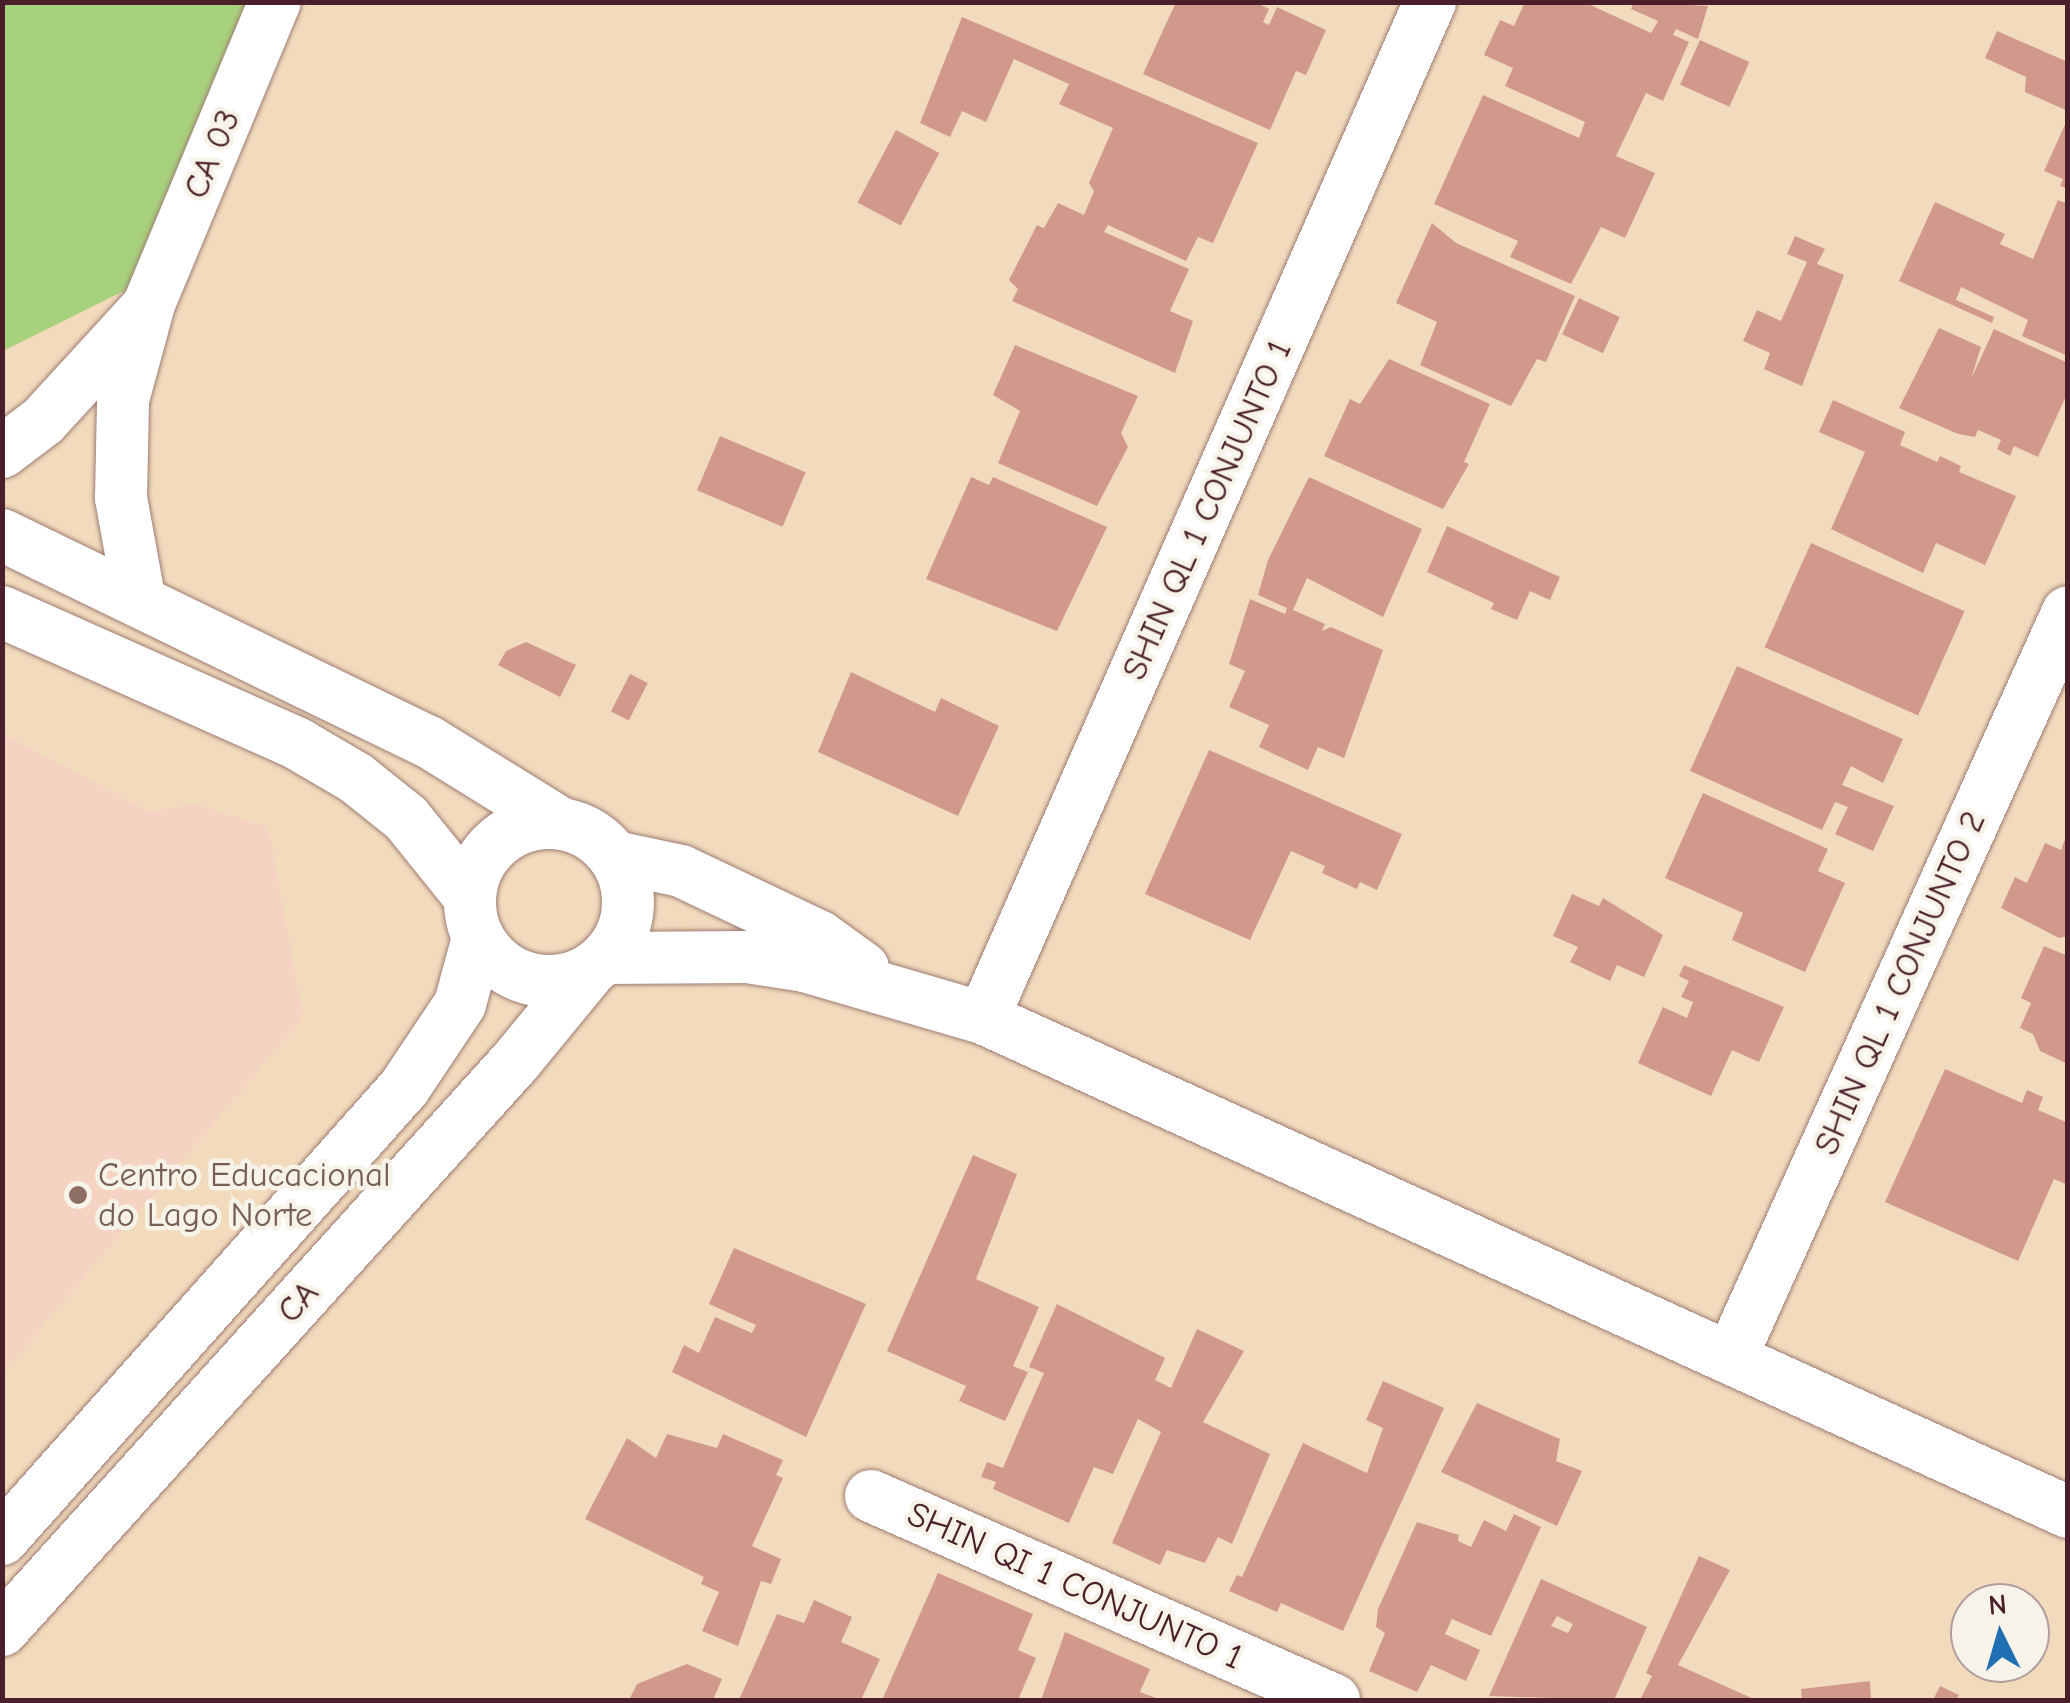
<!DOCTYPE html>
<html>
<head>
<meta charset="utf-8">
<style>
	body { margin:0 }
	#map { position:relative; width:2070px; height:1703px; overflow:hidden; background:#f2dbbd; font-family:"Comic Neue",sans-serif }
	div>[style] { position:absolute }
	.built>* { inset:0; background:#f5d3c2 }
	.green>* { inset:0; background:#a8d17d }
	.building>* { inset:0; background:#d1998c; transform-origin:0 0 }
	.roads { filter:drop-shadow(0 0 2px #9e7d74) drop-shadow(0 0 2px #9e7d74) }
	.minor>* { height:52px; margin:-26px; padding:0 26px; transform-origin:26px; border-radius:26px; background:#fff }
	.minor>.ring { margin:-26px; padding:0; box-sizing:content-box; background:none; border:52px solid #fff; border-radius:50% }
	.dots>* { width:28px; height:28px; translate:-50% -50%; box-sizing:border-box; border:5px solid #f7f3e8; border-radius:50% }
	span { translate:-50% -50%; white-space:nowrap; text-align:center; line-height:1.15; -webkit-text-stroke:9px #f7f3e8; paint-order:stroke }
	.street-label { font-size:35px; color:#4a1f2b }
	.education-label { font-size:35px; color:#785e54 }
	.left { translate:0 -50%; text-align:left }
	.frame { position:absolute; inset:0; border:5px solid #4a1f2b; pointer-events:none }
	.north { position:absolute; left:1950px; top:1583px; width:100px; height:100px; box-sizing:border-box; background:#f7f3e8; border:2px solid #b29e9c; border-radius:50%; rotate:355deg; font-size:28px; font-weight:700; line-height:40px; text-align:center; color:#4a1f2b }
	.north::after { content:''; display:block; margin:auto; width:35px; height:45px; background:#1f6fb2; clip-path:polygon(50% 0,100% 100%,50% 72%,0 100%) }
</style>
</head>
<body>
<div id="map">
	<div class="built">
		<i style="clip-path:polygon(3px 734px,150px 812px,193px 804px,268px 827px,303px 1017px,3px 1373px)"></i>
	</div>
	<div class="green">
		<i style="clip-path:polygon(3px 3px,252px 3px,164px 271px,3px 351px)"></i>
	</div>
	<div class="building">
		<i style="clip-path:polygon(1176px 2px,1255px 2px,1269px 9px,1263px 22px,1269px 25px,1277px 7px,1326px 30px,1306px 75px,1296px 71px,1270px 130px,1143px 74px)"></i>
		<i style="clip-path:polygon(1525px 2px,1584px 2px,1651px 33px,1658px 21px,1631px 9px,1634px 2px,1708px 6px,1698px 39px,1676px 29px,1673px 35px,1689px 42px,1663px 101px,1646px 93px,1616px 156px,1655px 173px,1625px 238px,1601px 227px,1571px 284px,1510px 257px,1518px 241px,1434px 204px,1483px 95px,1579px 138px,1585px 122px,1505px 86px,1513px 68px,1484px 55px,1500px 20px,1514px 26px)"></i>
		<i style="clip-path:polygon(962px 17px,1258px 143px,1213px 243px,1198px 237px,1186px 261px,1108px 225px,1104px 232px,1189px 269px,1170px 311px,1193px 321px,1175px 373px,1012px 301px,1018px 289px,1009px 280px,1037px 225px,1044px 228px,1058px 203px,1084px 215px,1094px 191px,1089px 183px,1113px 128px,1059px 104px,1069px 84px,1014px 59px,986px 122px,962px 111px,950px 137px,920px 123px)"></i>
		<i style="clip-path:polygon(1997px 31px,2068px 62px,2068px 111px,2025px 92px,2026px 77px,1985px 58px)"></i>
		<i style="left:1700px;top:40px;width:54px;height:49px;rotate:24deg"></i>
		<i style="clip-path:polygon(2068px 118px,2068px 189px,2060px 186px,2063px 179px,2044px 171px)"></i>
		<i style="left:896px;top:130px;width:49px;height:82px;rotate:28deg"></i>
		<i style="clip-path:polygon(2058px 200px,2068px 204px,2068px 356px,2022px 336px,2028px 320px,1961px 287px,1956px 300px,1994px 317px,1992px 323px,1899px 281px,1935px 202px,2005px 234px,2000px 244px,2033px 259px)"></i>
		<i style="clip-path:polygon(1432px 223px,1456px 243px,1575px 296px,1546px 362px,1537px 359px,1511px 406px,1420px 365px,1437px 322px,1396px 303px)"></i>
		<i style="clip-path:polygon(1795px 236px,1825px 249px,1817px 264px,1844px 275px,1802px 386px,1764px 369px,1770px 353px,1743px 341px,1757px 310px,1781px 321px,1807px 262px,1787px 254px)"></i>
		<i style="left:1579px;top:298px;width:45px;height:40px;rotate:25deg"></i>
		<i style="clip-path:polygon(1939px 328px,1981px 347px,1971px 379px,1994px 329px,2068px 363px,2068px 392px,2038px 457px,2014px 446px,2010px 456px,1997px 449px,2001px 440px,1978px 430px,1975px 437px,1958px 434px,1899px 408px)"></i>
		<i style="clip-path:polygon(1015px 345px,1138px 396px,1121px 433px,1128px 447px,1097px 506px,998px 463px,1020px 411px,993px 395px)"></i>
		<i style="clip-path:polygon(1389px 359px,1490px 404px,1464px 462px,1469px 464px,1443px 509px,1324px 456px,1350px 399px,1360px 404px)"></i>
		<i style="clip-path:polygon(1833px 400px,1905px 432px,1900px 445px,1937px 462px,1940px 456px,1961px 466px,1959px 472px,2016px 496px,1985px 565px,1936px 543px,1923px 573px,1831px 529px,1865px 452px,1819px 432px)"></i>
		<i style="left:720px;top:436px;width:93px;height:59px;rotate:23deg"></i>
		<i style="clip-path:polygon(971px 477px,989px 485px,993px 477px,1107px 527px,1057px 631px,926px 579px)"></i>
		<i style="clip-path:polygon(1309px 477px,1422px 529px,1383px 617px,1307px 578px,1293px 610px,1325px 624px,1322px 631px,1331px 627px,1383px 650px,1344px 758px,1318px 747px,1308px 770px,1259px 747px,1269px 725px,1229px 707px,1245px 671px,1229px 664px,1250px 599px,1285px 614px,1287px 608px,1258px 595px,1268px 560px)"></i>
		<i style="clip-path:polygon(1447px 526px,1560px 577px,1550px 600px,1530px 591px,1517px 620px,1491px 609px,1494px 603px,1427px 572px)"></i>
		<i style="left:1811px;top:543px;width:168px;height:114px;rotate:24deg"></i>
		<i style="clip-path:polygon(526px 642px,576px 665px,560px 697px,498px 665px,506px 651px)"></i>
		<i style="clip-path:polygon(1737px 666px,1903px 739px,1883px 783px,1851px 766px,1842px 785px,1894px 806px,1873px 851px,1835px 834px,1848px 807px,1835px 802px,1822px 830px,1690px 771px)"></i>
		<i style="clip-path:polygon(851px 672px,935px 712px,941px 698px,999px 726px,958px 816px,818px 752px)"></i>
		<i style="left:630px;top:674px;width:20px;height:42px;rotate:27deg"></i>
		<i style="clip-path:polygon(1209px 750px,1402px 834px,1377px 890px,1360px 882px,1357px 889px,1322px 873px,1325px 866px,1291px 851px,1250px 940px,1145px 894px)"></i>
		<i style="clip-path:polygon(1703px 793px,1828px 849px,1818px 871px,1845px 883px,1805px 972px,1732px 940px,1743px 913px,1665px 878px)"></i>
		<i style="clip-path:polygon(2067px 834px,2068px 936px,2059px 938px,2001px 908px,2015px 877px,2027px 883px,2045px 843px,2061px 850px)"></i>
		<i style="clip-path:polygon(1572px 894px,1599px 906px,1603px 898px,1663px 935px,1644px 977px,1617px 965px,1610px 981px,1570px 962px,1578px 947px,1553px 936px)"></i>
		<i style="clip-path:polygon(2044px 946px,2068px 956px,2068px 1064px,2040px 1051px,2033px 1034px,2020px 1028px,2031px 1003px,2021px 998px)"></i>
		<i style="clip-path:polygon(1684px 965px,1784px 1007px,1759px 1062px,1732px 1050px,1711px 1096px,1638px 1063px,1663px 1007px,1687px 1018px,1693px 1002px,1681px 997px,1689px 981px,1679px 976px)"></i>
		<i style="clip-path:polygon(1945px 1069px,2022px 1103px,2027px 1090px,2043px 1097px,2038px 1110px,2068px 1123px,2068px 1185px,2054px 1179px,2018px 1261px,1885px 1202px)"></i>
		<i style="clip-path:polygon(973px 1155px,1017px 1174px,976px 1279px,1039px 1307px,1013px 1366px,1028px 1372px,1005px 1421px,959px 1401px,966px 1386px,887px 1351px)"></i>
		<i style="clip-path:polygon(734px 1248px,866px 1304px,806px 1437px,672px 1372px,684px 1345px,699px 1353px,715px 1317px,752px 1333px,756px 1325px,709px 1304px)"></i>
		<i style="clip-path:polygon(1057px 1304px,1165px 1358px,1155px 1380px,1171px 1388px,1197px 1329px,1244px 1351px,1203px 1422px,1270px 1454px,1232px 1544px,1218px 1537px,1205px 1563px,1167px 1550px,1160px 1565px,1112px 1543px,1161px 1432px,1138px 1419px,1113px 1474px,1094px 1467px,1069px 1523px,993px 1489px,996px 1482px,981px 1477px,987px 1462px,1003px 1468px,1022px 1423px,1044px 1373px,1029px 1367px)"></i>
		<i style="clip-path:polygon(1383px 1381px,1444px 1408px,1343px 1631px,1281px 1603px,1277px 1612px,1229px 1591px,1237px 1575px,1242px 1577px,1303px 1443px,1367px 1473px,1383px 1428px,1366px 1420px)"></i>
		<i style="clip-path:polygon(1477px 1403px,1560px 1439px,1556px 1461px,1582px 1471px,1557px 1526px,1441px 1472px)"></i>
		<i style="clip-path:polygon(667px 1434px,717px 1448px,723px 1434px,783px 1460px,776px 1475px,783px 1478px,752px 1546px,781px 1559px,771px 1584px,761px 1581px,738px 1646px,702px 1631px,719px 1592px,701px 1584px,704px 1577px,585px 1519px,627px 1438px,656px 1458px)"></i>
		<i style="clip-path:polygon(1514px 1514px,1541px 1527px,1491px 1636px,1452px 1619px,1445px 1634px,1480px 1650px,1466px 1681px,1431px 1665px,1417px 1692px,1369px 1671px,1385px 1633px,1376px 1627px,1378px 1609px,1417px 1522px,1459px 1535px,1458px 1541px,1471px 1547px,1484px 1520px,1506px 1531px)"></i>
		<i style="clip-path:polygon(1699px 1556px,1730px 1570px,1678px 1665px,1756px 1700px,1640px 1700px,1652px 1676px,1646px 1673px)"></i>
		<i style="clip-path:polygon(938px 1573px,1033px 1614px,1018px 1650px,1036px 1658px,1018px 1700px,882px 1700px)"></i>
		<i style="clip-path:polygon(evenodd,1541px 1579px,1647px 1627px,1614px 1700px,1489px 1696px,1541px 1579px,1557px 1616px,1573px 1624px,1568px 1633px,1551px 1626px,1557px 1616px)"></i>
		<i style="clip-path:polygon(814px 1600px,852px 1617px,841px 1642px,880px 1659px,861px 1700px,739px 1700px,777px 1614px,804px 1623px)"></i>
		<i style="clip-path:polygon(1065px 1632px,1150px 1669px,1140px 1692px,1161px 1700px,1041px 1700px)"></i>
		<i style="clip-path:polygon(687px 1664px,722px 1679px,713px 1700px,629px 1700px,637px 1684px)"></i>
		<i style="clip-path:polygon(1870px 1681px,1871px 1700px,1802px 1700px,1801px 1689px)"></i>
		<i style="clip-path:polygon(1940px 1686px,1959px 1695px,1956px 1700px,1933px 1700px)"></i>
	</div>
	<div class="roads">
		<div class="minor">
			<i style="left:2px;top:452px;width:51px;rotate:-37.1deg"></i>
			<i style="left:43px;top:421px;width:147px;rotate:-47.5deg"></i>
			<i style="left:2px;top:535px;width:475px;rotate:25.9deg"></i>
			<i style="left:429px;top:742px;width:155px;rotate:31.8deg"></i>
			<i style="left:139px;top:597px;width:101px;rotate:-100.3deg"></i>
			<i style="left:121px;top:498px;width:98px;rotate:-88.8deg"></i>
			<i style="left:123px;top:400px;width:99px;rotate:-74.8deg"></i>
			<i style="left:149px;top:304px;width:327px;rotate:-67.4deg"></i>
			<i style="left:2px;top:612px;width:324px;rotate:24deg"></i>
			<i style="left:298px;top:744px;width:67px;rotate:30.4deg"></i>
			<i style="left:356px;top:778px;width:64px;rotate:38.7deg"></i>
			<i style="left:406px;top:818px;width:100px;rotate:51.1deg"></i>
			<i class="ring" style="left:470px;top:823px;width:106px;height:106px"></i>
			<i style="left:615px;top:857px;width:67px;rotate:12deg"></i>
			<i style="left:681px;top:871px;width:154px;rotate:25.4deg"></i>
			<i style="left:820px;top:937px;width:53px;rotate:35.8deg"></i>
			<i style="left:606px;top:958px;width:141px;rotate:-0.4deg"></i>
			<i style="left:747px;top:957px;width:59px;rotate:8.8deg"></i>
			<i style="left:805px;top:966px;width:185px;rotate:16.3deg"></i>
			<i style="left:983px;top:1018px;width:1192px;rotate:24.48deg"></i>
			<i style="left:983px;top:1018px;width:1110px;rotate:-66.25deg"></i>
			<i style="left:1732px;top:1355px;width:815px;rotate:-65.67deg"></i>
			<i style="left:871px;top:1496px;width:506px;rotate:23.78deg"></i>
			<i style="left:2px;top:1539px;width:604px;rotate:-48.29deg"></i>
			<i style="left:404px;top:1088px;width:101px;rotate:-56.3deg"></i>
			<i style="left:460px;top:1004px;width:68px;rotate:-74.7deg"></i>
			<i style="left:2px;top:1630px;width:767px;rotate:-47.91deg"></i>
			<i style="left:516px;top:1061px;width:117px;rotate:-50.6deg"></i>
		</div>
	</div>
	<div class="dots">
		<i style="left:78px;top:1195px;background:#8d6e63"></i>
	</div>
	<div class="street-label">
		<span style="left:212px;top:154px;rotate:-67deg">CA 03</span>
		<span style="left:1207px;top:510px;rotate:-66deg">SHIN QL 1 CONJUNTO 1</span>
		<span style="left:1900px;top:983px;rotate:-66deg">SHIN QL 1 CONJUNTO 2</span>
		<span style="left:298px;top:1302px;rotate:-48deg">CA</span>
		<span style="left:1075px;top:1586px;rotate:24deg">SHIN QI 1 CONJUNTO 1</span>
	</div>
	<div class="education-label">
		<span class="left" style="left:98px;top:1195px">Centro Educacional<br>do Lago Norte</span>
	</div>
	<div class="frame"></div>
	<div class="north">N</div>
</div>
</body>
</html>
